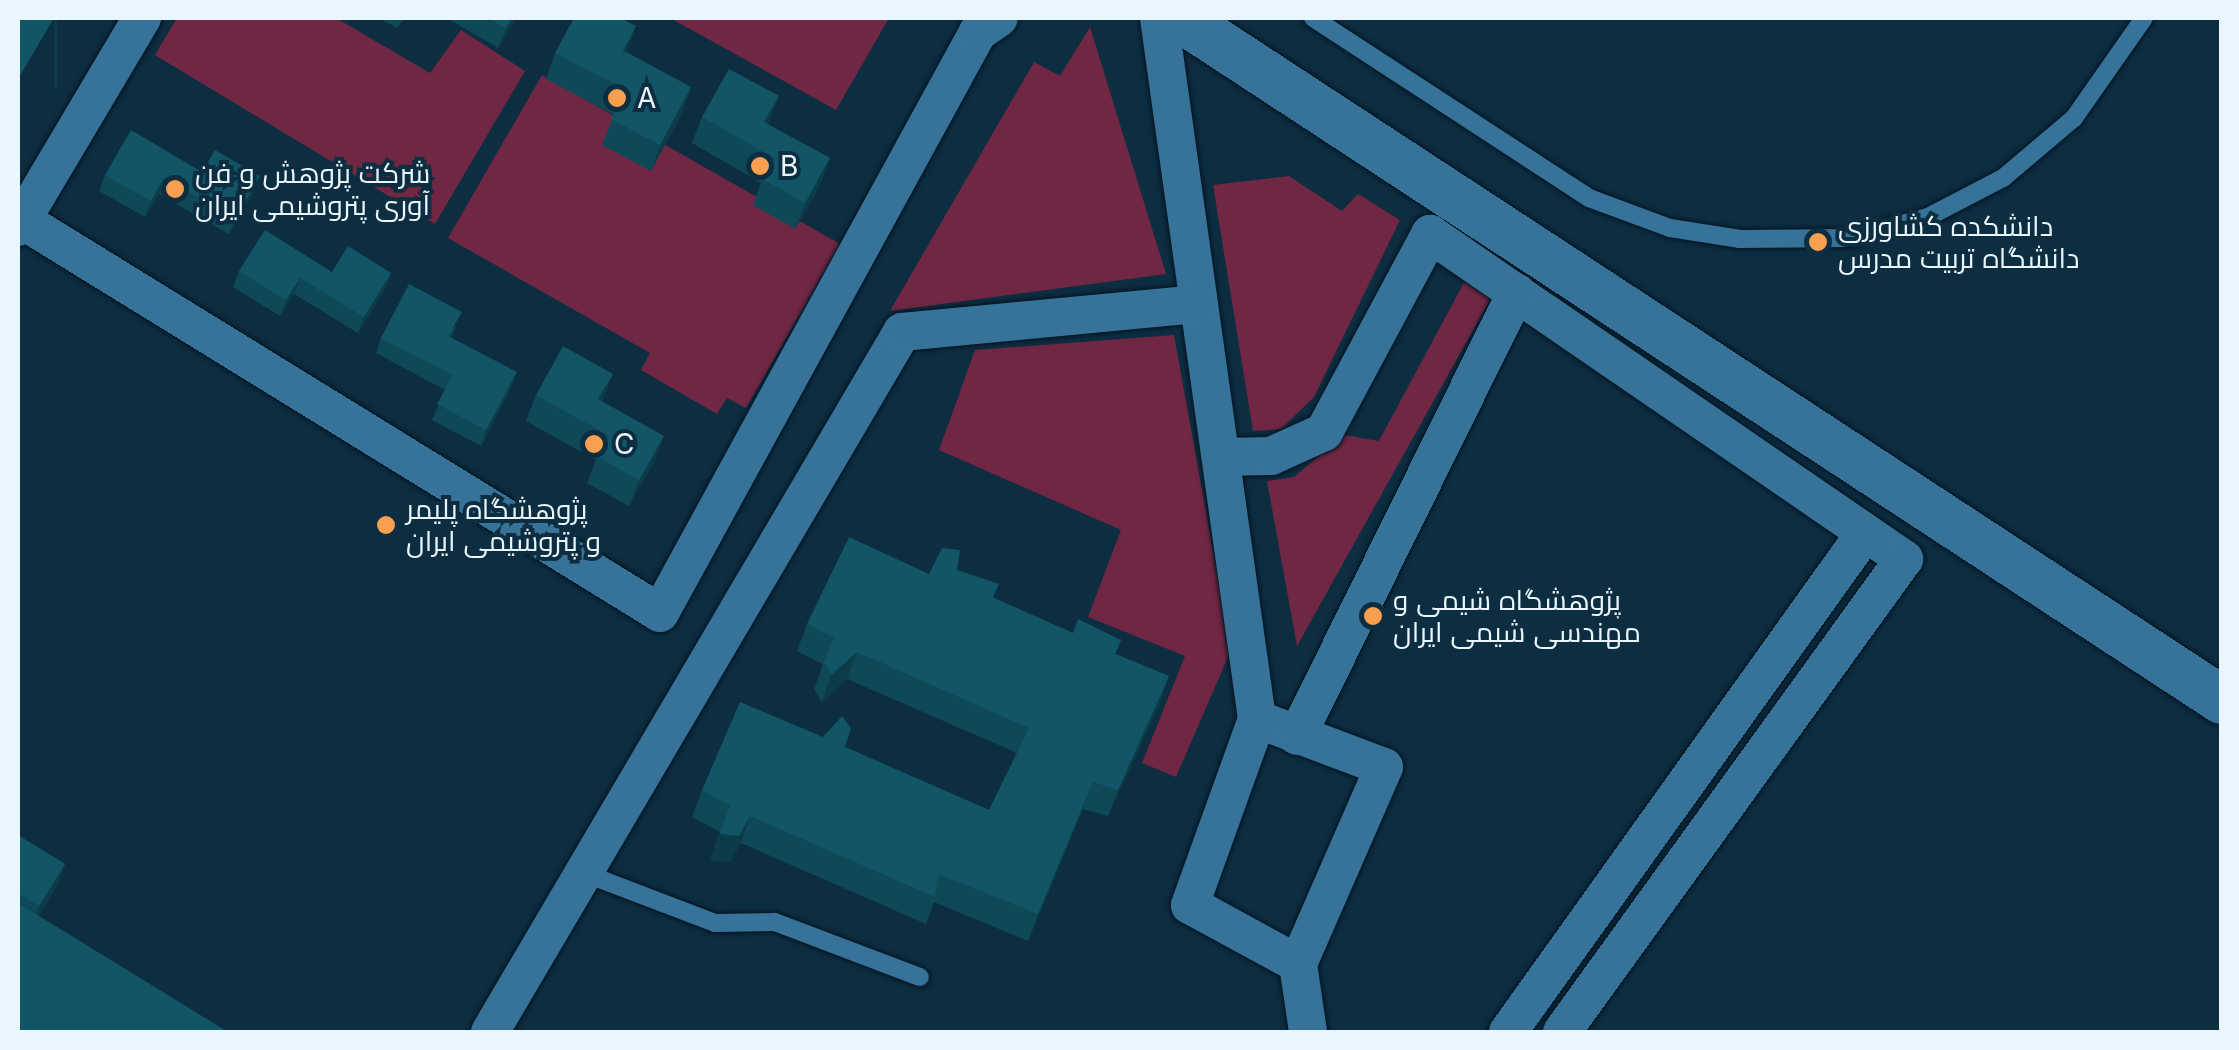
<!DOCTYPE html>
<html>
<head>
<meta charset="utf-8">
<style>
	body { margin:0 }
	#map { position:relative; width:2239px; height:1050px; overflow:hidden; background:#0d2d41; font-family:Inter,Cairo,sans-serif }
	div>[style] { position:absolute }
	.green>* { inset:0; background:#702743 }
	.roads { filter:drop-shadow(0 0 2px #031420) drop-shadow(0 0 2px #031420) }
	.service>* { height:18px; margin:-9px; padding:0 9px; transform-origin:9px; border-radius:9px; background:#377298 }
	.minor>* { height:38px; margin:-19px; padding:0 19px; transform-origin:19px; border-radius:19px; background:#377298 }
	.tertiary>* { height:48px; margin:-24px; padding:0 24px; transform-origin:24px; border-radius:24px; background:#377298 }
	.wall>* { inset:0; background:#0f4958 }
	.shaded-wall>* { inset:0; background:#0c3c47; transform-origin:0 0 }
	.building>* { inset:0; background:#156 }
	.dots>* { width:28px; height:28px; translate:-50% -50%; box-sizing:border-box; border:5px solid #0d2d41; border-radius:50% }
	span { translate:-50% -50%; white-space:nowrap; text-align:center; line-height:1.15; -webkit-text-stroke:8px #0d2d41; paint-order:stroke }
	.poi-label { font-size:28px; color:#eaf6fe }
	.left { translate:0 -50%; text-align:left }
	.frame { position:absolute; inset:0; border:20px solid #eaf6fe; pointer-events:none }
</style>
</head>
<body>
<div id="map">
	<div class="green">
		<i style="clip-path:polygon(177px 18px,336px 18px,430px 73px,461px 30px,525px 71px,435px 224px,155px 55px)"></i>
		<i style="clip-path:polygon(670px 18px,889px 18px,836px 110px)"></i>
		<i style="clip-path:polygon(1090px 27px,1166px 274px,890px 311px,1034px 62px,1060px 76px)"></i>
		<i style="clip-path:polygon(542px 75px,840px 244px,746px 408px,727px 398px,717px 414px,641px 370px,650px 353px,448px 238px)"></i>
		<i style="clip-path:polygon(1289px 176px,1342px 211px,1358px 194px,1400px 220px,1314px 397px,1281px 429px,1253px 431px,1213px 185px)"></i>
		<i style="clip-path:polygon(1468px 275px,1492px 296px,1297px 646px,1267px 481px,1294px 477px,1344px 435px,1379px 441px)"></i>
		<i style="clip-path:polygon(1174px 335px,1231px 650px,1176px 777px,1142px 763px,1185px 656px,1088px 617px,1121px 530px,939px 450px,975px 350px)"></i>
	</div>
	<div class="roads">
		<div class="service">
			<i style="left:1313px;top:18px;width:330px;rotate:33.1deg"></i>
			<i style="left:1589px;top:198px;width:86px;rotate:20.3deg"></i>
			<i style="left:1670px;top:228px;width:71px;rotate:8.9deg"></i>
			<i style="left:1740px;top:239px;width:109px;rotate:-0.5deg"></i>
			<i style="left:1849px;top:238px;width:82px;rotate:-14.9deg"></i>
			<i style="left:1928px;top:217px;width:85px;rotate:-27.5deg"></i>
			<i style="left:2003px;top:178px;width:93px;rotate:-40.2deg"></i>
			<i style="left:2074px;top:118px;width:122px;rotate:-55deg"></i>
			<i style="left:584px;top:873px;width:140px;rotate:20.9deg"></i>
			<i style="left:715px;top:923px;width:60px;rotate:-1deg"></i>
			<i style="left:775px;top:922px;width:155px;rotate:20.8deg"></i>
		</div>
		<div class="minor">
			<i style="left:1159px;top:18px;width:708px;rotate:82.04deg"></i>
			<i style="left:1257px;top:719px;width:198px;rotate:109.8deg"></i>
			<i style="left:1190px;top:905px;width:123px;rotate:28.6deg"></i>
			<i style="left:1298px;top:964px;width:215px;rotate:-66.4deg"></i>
			<i style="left:1384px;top:767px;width:136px;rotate:-159.3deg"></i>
			<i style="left:22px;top:220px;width:235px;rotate:-59.3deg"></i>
			<i style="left:18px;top:227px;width:8px;rotate:-60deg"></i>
			<i style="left:22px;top:220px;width:749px;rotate:31.63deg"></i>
			<i style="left:660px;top:613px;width:662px;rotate:-61.31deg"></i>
			<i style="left:978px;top:32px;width:25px;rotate:-34deg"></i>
			<i style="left:1221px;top:457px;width:50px;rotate:-1.1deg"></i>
			<i style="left:1271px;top:456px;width:58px;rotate:-24.4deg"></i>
			<i style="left:1324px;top:432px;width:225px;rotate:-61.8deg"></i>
			<i style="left:1430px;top:234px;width:575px;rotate:34.44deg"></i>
			<i style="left:1904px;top:559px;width:584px;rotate:125.87deg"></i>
			<i style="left:1297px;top:736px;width:495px;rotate:-63.7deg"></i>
			<i style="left:1298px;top:964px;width:69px;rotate:81.6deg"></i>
			<i style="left:490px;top:1032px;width:812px;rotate:-59.52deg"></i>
			<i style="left:902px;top:332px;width:298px;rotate:-5.4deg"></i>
			<i style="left:1508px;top:1032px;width:614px;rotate:-54.42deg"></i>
		</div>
		<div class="tertiary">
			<i style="left:1180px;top:18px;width:1245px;rotate:33.21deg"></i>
		</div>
	</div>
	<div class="wall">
		<i style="clip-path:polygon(379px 18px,404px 18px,397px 28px)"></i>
		<i style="clip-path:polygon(447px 18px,516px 18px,498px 48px)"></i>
		<i style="clip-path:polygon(627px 52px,691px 87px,682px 113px,651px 171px,602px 145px,614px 115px,546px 79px,555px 53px)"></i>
		<i style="clip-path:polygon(702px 117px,768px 124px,820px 185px,795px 229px,753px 205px,761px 183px,692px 143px)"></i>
		<i style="clip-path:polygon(202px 172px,254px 192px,229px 234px,159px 194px,145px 217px,99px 191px,105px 175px)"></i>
		<i style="clip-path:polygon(239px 271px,332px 272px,391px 273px,385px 289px,358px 333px,294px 294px,280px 316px,233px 287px)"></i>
		<i style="clip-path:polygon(456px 327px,451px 337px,511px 388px,481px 446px,432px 420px,445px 390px,376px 353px,381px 338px)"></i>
		<i style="clip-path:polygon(536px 395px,602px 401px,654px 462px,629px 506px,587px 483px,596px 460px,526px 421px)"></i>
		<i style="clip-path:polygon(957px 570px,999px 584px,993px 598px,1073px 633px,1121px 640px,1116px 654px,1169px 676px,1160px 703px,1108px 816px,1083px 809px,1028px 941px,934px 902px,926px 924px,741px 843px,730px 862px,710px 860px,720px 832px,692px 817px,702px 790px,845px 747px,989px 810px,1017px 753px,847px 679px,822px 702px,814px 689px,823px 664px,797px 651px,807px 624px,929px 574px)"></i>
		<i style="clip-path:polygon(18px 835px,65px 864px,58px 884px,38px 916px,18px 1032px)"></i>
	</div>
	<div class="shaded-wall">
		<i style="left:54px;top:18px;width:3px;height:71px"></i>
		<i style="clip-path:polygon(512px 18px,516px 18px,498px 48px,506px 28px)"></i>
		<i style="clip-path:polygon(636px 26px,627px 52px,623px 51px)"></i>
		<i style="clip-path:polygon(691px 87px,682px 113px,651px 171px,660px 145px)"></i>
		<i style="clip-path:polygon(779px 96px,769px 123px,755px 148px,764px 122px)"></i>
		<i style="clip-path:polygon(830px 158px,820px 185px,795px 229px,805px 203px)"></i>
		<i style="clip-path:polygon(260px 176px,254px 192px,229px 234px,235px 219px)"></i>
		<i style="clip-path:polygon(164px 178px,159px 194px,145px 217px,151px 201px)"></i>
		<i style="clip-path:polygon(391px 273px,385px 289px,358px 333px,364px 317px)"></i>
		<i style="clip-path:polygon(300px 278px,294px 294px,280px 316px,286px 300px)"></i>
		<i style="clip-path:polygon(517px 372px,511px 388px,481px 446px,486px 430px)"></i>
		<i style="clip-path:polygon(613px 374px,603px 400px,589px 425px,598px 399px)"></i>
		<i style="clip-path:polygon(664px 436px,654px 462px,629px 506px,639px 480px)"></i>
		<i style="clip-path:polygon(857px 652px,847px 679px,822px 702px,831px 675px)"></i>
		<i style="clip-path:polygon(1169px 676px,1160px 703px,1108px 816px,1118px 790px)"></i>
		<i style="clip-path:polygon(1093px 782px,1083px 809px,1028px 941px,1038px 914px)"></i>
		<i style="clip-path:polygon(750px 816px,741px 843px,730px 862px,710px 860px,720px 834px)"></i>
		<i style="clip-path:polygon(65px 864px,58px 884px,32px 926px,39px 906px)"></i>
	</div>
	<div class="building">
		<i style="clip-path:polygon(18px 18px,54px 18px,18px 79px)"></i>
		<i style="clip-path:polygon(488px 18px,512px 18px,506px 28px)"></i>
		<i style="clip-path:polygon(574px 18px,620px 18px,636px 26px,623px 51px,691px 87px,660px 145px,611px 119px,627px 90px,555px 53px)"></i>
		<i style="clip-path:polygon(729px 69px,779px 96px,764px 122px,830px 158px,805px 203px,763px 179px,775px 158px,702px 117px)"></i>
		<i style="clip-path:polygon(131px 130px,202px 172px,215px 150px,260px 176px,235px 219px,164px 178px,151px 201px,105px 175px)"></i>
		<i style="clip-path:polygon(265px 230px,332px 272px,348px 246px,391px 273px,364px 317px,300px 278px,286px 300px,239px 271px)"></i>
		<i style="clip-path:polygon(409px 284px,462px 312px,448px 336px,517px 372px,486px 430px,437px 404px,453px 375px,381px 338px)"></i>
		<i style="clip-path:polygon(563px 346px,613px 374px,598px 399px,664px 436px,639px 480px,597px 456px,609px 436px,536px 395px)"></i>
		<i style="clip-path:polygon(849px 537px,929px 574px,942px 548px,960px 550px,957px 570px,999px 584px,992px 597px,1073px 633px,1078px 619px,1121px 640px,1115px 654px,1169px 676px,1118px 790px,1093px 782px,1038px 914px,938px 874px,935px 897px,750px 816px,739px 836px,720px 834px,730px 805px,702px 790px,740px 702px,823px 737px,842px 716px,851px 728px,845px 747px,989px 810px,1029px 728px,857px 652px,831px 675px,824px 662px,834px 638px,807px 624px)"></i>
		<i style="clip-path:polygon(18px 835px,65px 864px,39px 906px,18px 893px)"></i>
		<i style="clip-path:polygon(18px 903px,228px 1032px,18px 1032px)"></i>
	</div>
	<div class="dots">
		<i style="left:617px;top:98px;background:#fa9f4f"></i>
		<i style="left:760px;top:166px;background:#fa9f4f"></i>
		<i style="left:175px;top:189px;background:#fa9f4f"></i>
		<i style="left:1818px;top:242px;background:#fa9f4f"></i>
		<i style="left:594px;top:444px;background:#fa9f4f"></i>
		<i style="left:386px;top:525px;background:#fa9f4f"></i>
		<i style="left:1373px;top:616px;background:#fa9f4f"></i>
	</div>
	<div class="poi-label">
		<span class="left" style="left:637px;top:98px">A</span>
		<span class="left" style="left:780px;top:166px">B</span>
		<span class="left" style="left:195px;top:189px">شرکت پژوهش و فن<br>آوری پتروشیمی ایران</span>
		<span class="left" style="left:1838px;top:242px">دانشکده کشاورزی<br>دانشگاه تربیت مدرس</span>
		<span class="left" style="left:614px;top:444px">C</span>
		<span class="left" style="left:406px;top:525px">پژوهشگاه پلیمر<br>و پتروشیمی ایران</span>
		<span class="left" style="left:1393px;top:616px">پژوهشگاه شیمی و<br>مهندسی شیمی ایران</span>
	</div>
	<div class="frame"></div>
</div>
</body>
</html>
